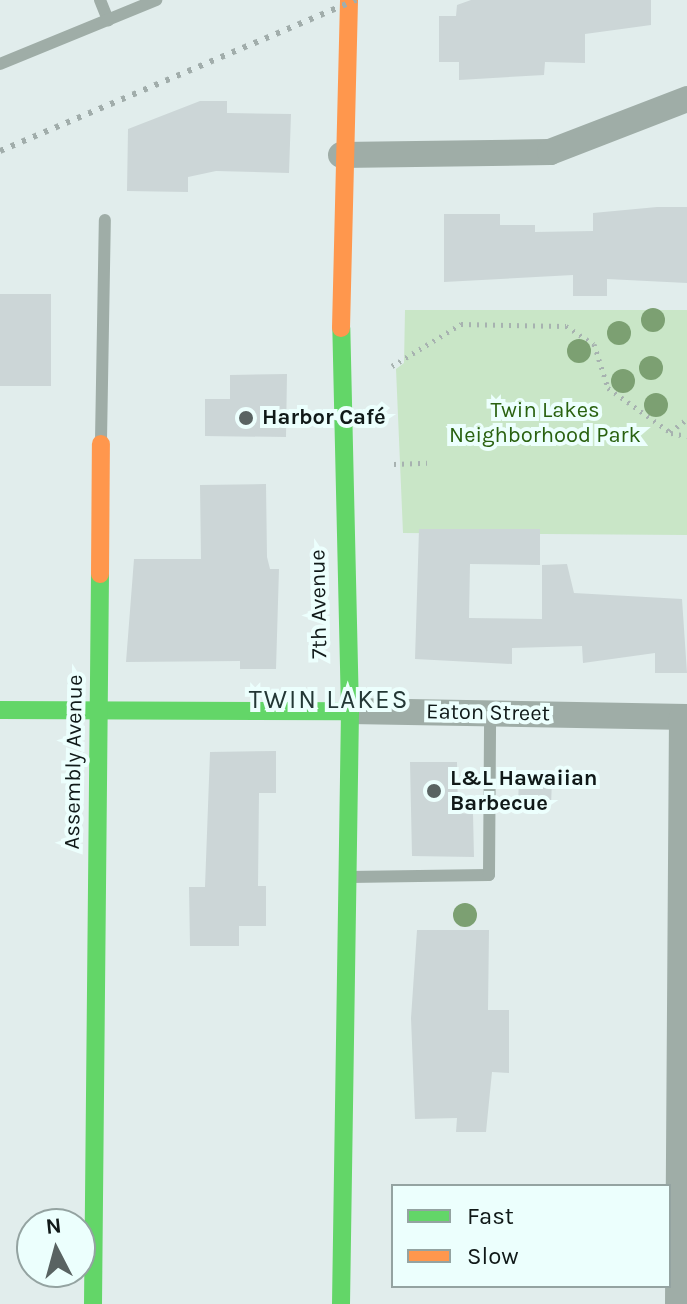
<!DOCTYPE html>
<html>
<head>
<meta charset="utf-8">
<style>
	body { margin:0 }
	#map { position:relative; width:687px; height:1304px; overflow:hidden; background:#e1edec; font-family:Karla,sans-serif }
	div>[style] { position:absolute }
	.green>* { inset:0; background:#c9e6c7 }
	.building>* { inset:0; background:#ccd6d7; transform-origin:0 0 }
	.path>* { height:5px; margin-top:-2.5px; transform-origin:0; background:repeating-linear-gradient(90deg,#a7b2b0 0 2px,transparent 0 8px) }
	.lane>* { height:12px; margin:-6px; padding:0 6px; transform-origin:6px; border-radius:6px; background:#9fada7 }
	.street>* { height:26px; margin:-13px; padding:0 13px; transform-origin:13px; border-radius:13px; background:#9fada7 }
	.fast>* { height:18px; margin:-9px; padding:0 9px; transform-origin:9px; border-radius:9px; background:#63d668 }
	.slow>* { height:18px; margin:-9px; padding:0 9px; transform-origin:9px; border-radius:9px; background:#ff974d }
	.rail>* { height:6px; margin-top:-3px; transform-origin:0; background:repeating-linear-gradient(90deg,#a1adab 0 4px,transparent 0 12px) }
	.trees>* { width:24px; height:24px; margin:-12px; border-radius:50%; background:#7ca072 }
	.dots>* { width:22px; height:22px; translate:-50% -50%; box-sizing:border-box; border:4px solid #ecfffd; border-radius:50% }
	span { translate:-50% -50%; white-space:nowrap; text-align:center; line-height:1.15; -webkit-text-stroke:8px #ecfffd; paint-order:stroke }
	.park-label { font-size:22px; color:#29610f }
	.poi-label { font-size:22px; color:#101918; font-weight:700 }
	.left { translate:0 -50%; text-align:left }
	.street-label { font-size:22px; color:#101918 }
	.quarter-label { font-size:26px; color:#243836; letter-spacing:2px }
	.legend { position:absolute; left:391px; top:1184px; width:280px; height:104px; box-sizing:border-box; background:#ecfffd; border:2px solid #94a3a1; margin:0; padding:10px 14px; list-style:none; font-size:24px; color:#101918 }
	.legend li { display:flex; align-items:center; gap:16px; height:40px }
	.legend b { width:40px; border:2px solid #94a3a1 }
	.north { position:absolute; left:16px; top:1208px; width:80px; height:80px; box-sizing:border-box; background:#ecfffd; border:2px solid #94a3a1; border-radius:50%; rotate:354deg; font-size:22px; font-weight:700; line-height:32px; text-align:center; color:#101918 }
	.north::after { content:''; display:block; margin:auto; width:28px; height:36px; background:#596362; clip-path:polygon(50% 0,100% 100%,50% 72%,0 100%) }
</style>
</head>
<body>
<div id="map">
	<div class="green">
		<i style="clip-path:polygon(405px 310px,687px 310px,687px 535px,403px 533px,396px 369px,404px 363px)"></i>
	</div>
	<div class="building">
		<i style="clip-path:polygon(471px 0,651px 0,651px 25px,585px 34px,585px 63px,545px 62px,544px 75px,459px 80px,459px 62px,439px 62px,439px 16px,456px 16px,457px 5px)"></i>
		<i style="clip-path:polygon(200px 101px,227px 101px,227px 113px,291px 114px,289px 173px,216px 171px,188px 177px,188px 192px,127px 191px,128px 129px)"></i>
		<i style="clip-path:polygon(657px 207px,687px 207px,687px 283px,607px 279px,607px 296px,573px 296px,573px 275px,444px 282px,444px 214px,500px 214px,500px 225px,535px 225px,535px 232px,593px 231px,593px 213px)"></i>
		<i style="left:0;top:294px;width:51px;height:92px"></i>
		<i style="clip-path:polygon(287px 374px,286px 437px,205px 436px,205px 399px,230px 399px,230px 375px)"></i>
		<i style="clip-path:polygon(266px 484px,267px 557px,270px 569px,279px 569px,276px 669px,240px 669px,240px 661px,126px 662px,134px 559px,201px 559px,200px 485px)"></i>
		<i style="clip-path:polygon(419px 529px,540px 529px,540px 565px,470px 564px,469px 618px,542px 619px,542px 565px,567px 564px,574px 593px,682px 599px,687px 673px,655px 673px,655px 653px,583px 663px,582px 646px,512px 648px,512px 664px,415px 659px)"></i>
		<i style="clip-path:polygon(276px 751px,276px 793px,259px 793px,258px 886px,266px 886px,266px 926px,239px 926px,239px 946px,190px 946px,189px 887px,205px 887px,210px 752px)"></i>
		<i style="clip-path:polygon(410px 762px,457px 762px,458px 813px,473px 814px,474px 857px,412px 856px)"></i>
		<i style="left:552px;top:778px;width:29px;height:33px;rotate:92deg"></i>
		<i style="clip-path:polygon(417px 930px,489px 930px,488px 1010px,509px 1010px,509px 1073px,492px 1072px,486px 1132px,456px 1132px,457px 1118px,415px 1119px,411px 1018px)"></i>
	</div>
	<div class="path">
		<i style="left:392px;top:366px;width:81px;rotate:-31.3deg"></i>
		<i style="left:461px;top:324px;width:105px;rotate:1.1deg"></i>
		<i style="left:566px;top:326px;width:33px;rotate:33deg"></i>
		<i style="left:594px;top:344px;width:46px;rotate:72.3deg"></i>
		<i style="left:608px;top:388px;width:76px;rotate:35.4deg"></i>
		<i style="left:670px;top:432px;width:21px;rotate:-37deg"></i>
		<i style="left:671px;top:433px;width:16px;rotate:11deg"></i>
		<i style="left:394px;top:464px;width:33px;rotate:-2deg"></i>
	</div>
	<div class="lane">
		<i style="left:100px;top:0;width:22px;rotate:68deg"></i>
		<i style="left:0;top:64px;width:169px;rotate:-22.3deg"></i>
		<i style="left:101px;top:440px;width:220px;rotate:-89deg"></i>
		<i style="left:349px;top:877px;width:140px;rotate:-0.8deg"></i>
		<i style="left:489px;top:875px;width:162px;rotate:-89.6deg"></i>
	</div>
	<div class="street">
		<i style="left:341px;top:155px;width:209px;rotate:-0.8deg"></i>
		<i style="left:550px;top:152px;width:147px;rotate:-21.1deg"></i>
		<i style="left:350px;top:711px;width:337px;rotate:1deg"></i>
		<i style="left:678px;top:1304px;width:587px;rotate:-89.61deg"></i>
	</div>
	<div class="fast">
		<i style="left:0;top:710px;width:350px;rotate:0.2deg"></i>
		<i style="left:93px;top:1304px;width:730px;rotate:-89.45deg"></i>
		<i style="left:341px;top:1304px;width:593px;rotate:-89.13deg"></i>
		<i style="left:350px;top:711px;width:383px;rotate:-91.3deg"></i>
	</div>
	<div class="slow">
		<i style="left:341px;top:328px;width:328px;rotate:-88.6deg"></i>
		<i style="left:100px;top:574px;width:130px;rotate:-89.6deg"></i>
	</div>
	<div class="rail">
		<i style="left:0;top:151px;width:387px;rotate:-23deg"></i>
	</div>
	<div class="trees">
		<i style="left:653px;top:320px"></i>
		<i style="left:619px;top:333px"></i>
		<i style="left:579px;top:351px"></i>
		<i style="left:651px;top:368px"></i>
		<i style="left:623px;top:381px"></i>
		<i style="left:656px;top:405px"></i>
		<i style="left:465px;top:915px"></i>
	</div>
	<div class="dots">
		<i style="left:246px;top:418px;background:#596362"></i>
		<i style="left:434px;top:791px;background:#596362"></i>
	</div>
	<div class="park-label">
		<span style="left:545px;top:423px">Twin Lakes<br>Neighborhood Park</span>
	</div>
	<div class="poi-label">
		<span class="left" style="left:262px;top:418px">Harbor Café</span>
		<span class="left" style="left:450px;top:791px">L&amp;L Hawaiian<br>Barbecue</span>
	</div>
	<div class="street-label">
		<span style="left:319px;top:604px;rotate:-91deg">7th Avenue</span>
		<span style="left:488px;top:713px;rotate:1deg">Eaton Street</span>
		<span style="left:74px;top:762px;rotate:-89deg">Assembly Avenue</span>
	</div>
	<div class="quarter-label">
		<span style="left:329px;top:700px">TWIN LAKES</span>
	</div>
	<ul class="legend">
	<li><b style="height:10px;background:#63d668"></b>Fast</li>
	<li><b style="height:10px;background:#ff974d"></b>Slow</li>
	</ul>
	<div class="north">N</div>
</div>
</body>
</html>
